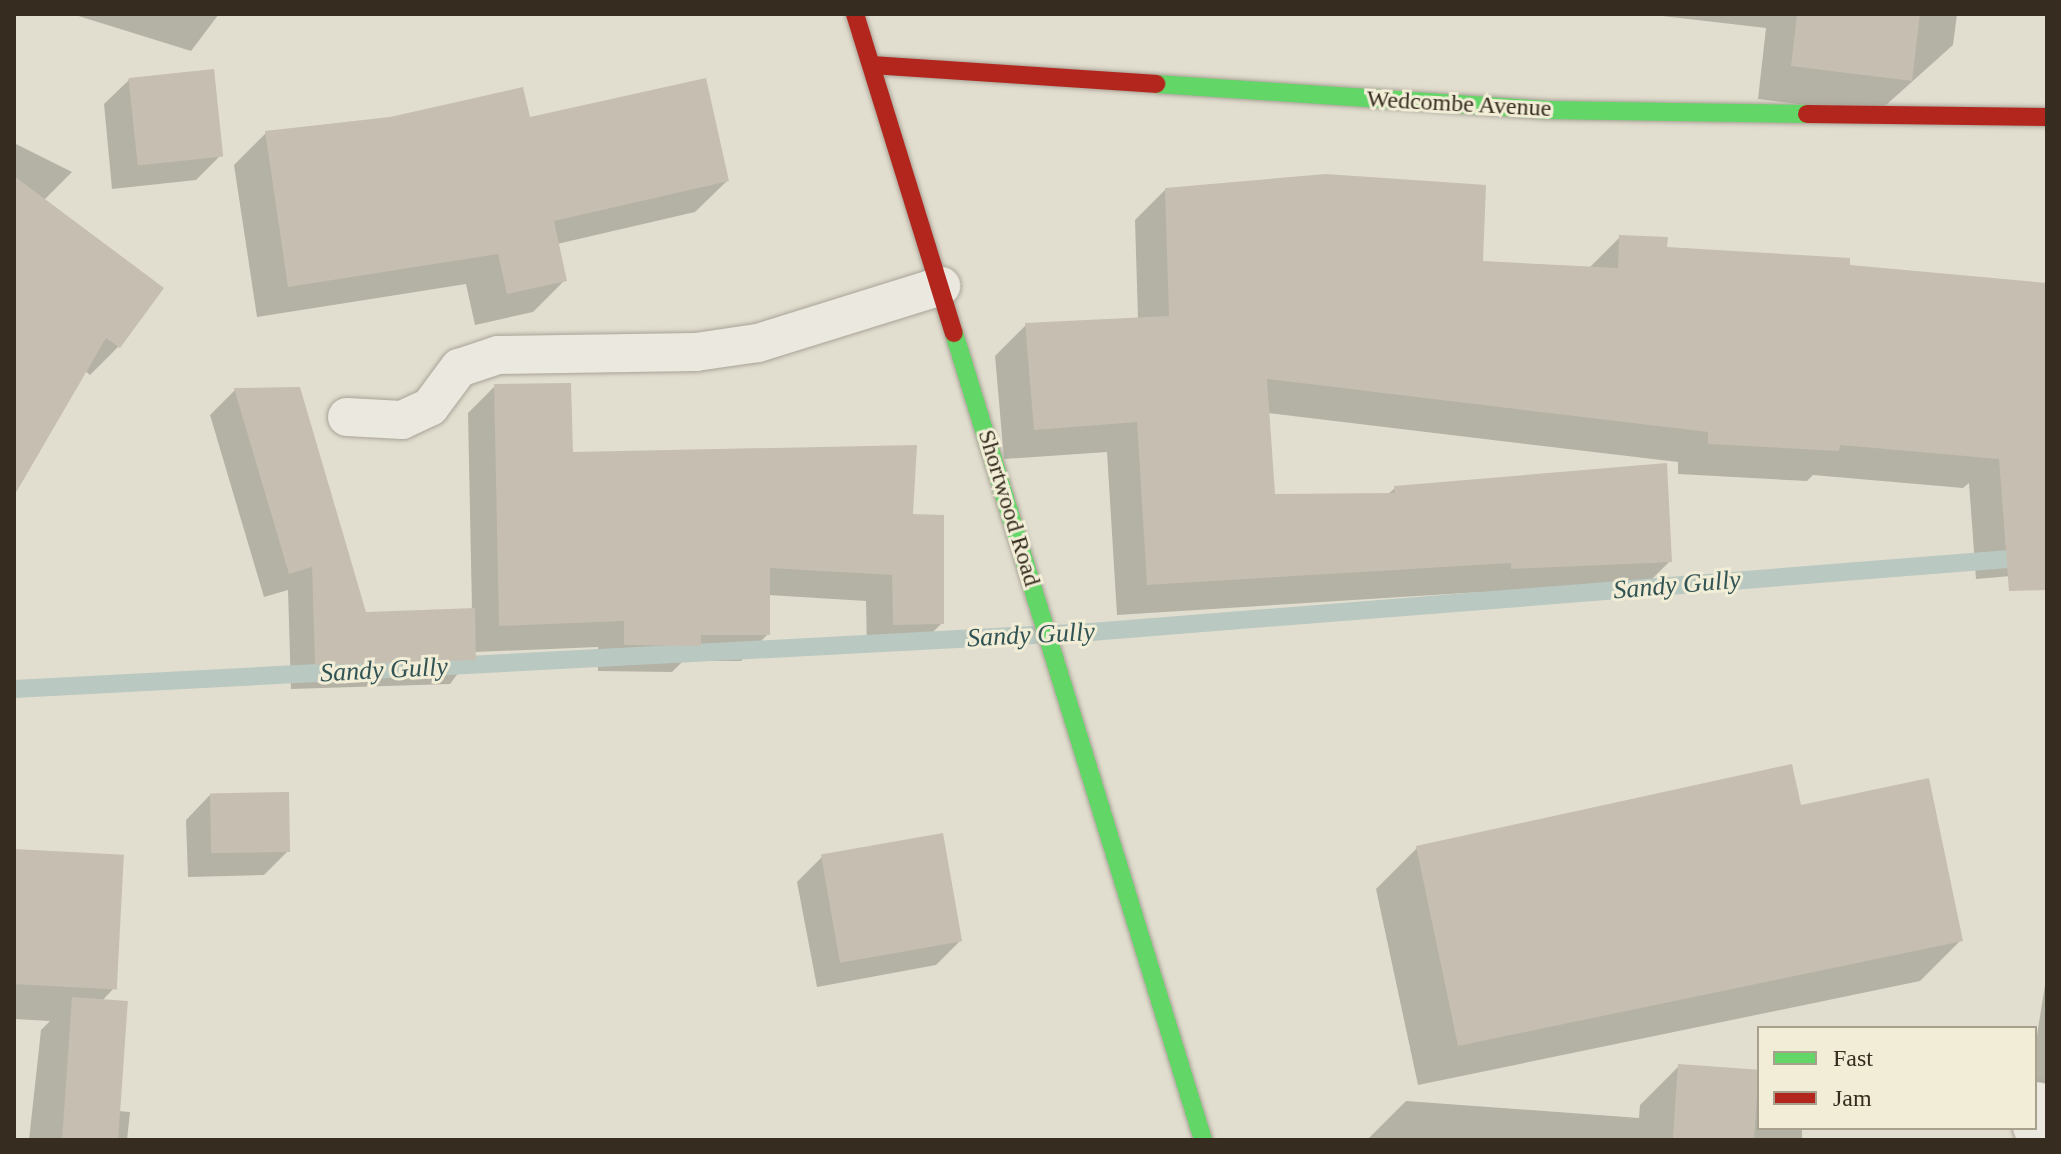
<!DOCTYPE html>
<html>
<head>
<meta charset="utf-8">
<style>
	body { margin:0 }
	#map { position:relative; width:2061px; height:1154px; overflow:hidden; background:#e2decf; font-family:"Times New Roman",serif }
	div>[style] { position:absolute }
	.shadow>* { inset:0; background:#0003 }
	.stream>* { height:18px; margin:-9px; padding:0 9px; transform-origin:9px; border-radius:9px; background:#b9c8c0 }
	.building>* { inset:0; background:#c6beb0; transform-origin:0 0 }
	.roads { filter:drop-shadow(0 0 2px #a8a397) drop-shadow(0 0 2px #a8a397) }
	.lane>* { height:38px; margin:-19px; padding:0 19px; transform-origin:19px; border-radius:19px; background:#ebe8df }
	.street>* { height:44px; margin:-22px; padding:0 22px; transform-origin:22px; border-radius:22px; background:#ebe8df }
	.fast>* { height:18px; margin:-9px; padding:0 9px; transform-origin:9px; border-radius:9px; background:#63d668 }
	.jam>* { height:18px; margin:-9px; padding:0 9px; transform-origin:9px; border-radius:9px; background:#b3261e }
	span { translate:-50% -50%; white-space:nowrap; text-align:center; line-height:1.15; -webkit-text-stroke:6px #f2edd6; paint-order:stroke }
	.street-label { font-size:24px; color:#362d20 }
	.water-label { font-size:26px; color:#315354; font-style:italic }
	.frame { position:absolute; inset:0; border:16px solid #362d20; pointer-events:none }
	.legend { position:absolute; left:1757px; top:1026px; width:280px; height:104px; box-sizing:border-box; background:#f2edd6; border:2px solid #a7a08d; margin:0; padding:10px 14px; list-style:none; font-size:24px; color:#362d20 }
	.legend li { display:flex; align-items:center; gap:16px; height:40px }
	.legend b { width:40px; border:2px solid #a7a08d }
</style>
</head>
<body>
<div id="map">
	<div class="shadow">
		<i style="clip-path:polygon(72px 14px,219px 14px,191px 51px)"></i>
		<i style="clip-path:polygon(1645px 14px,1957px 14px,1953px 45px,1876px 114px,1758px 99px,1766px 28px)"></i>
		<i style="clip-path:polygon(129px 80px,220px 156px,196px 180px,112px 189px,104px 104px)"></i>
		<i style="clip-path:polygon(529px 120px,727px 181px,695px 212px,557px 244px,565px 280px,533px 312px,475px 325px,466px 284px,257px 317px,234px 165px,266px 133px)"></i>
		<i style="clip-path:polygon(14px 143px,72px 172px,43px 201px,161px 289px,118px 347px,90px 375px,84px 370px,14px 492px)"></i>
		<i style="clip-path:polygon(1166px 189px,1481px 263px,1589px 268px,1620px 237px,1665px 249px,1848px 267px,2047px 423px,2047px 573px,1976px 579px,1969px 483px,1963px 488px,1813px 475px,1807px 481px,1678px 474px,1678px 462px,1267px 413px,1273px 496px,1387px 495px,1395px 488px,1670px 561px,1639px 592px,1481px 599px,1481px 592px,1117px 615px,1107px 452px,1004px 459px,995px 356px,1026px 325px,1138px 319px,1135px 220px)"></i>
		<i style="clip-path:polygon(495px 386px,571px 454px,911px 516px,942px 623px,915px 650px,867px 651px,866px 601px,768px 595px,768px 634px,741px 661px,683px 661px,672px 672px,598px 671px,598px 647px,474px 652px,450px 684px,291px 689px,288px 590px,264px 597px,210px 415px,235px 390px,364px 614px,472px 610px,468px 413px)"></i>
		<i style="clip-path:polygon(210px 795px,288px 851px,264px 875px,188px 877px,186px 820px)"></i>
		<i style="clip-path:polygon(1800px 808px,1961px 940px,1920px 981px,1418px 1085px,1376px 889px,1417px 848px)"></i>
		<i style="clip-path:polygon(14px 851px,114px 988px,102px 1001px,118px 1111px,130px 1112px,127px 1140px,29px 1140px,41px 1030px,50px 1021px,14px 1019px)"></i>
		<i style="clip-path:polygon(822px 857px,960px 941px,936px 965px,817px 987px,797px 882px)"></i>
		<i style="clip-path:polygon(2047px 972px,2047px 1140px,2035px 1128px,2035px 1048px)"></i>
		<i style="clip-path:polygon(1679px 1066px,1759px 1071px,1759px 1128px,1802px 1128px,1802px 1140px,1367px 1140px,1406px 1101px,1639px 1118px,1640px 1105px)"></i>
	</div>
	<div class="stream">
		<i style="left:14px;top:689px;width:1079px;rotate:-3.03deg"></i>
		<i style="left:1091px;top:632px;width:959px;rotate:-4.55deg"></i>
	</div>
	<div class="building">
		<i style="clip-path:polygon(1797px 14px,1920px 14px,1912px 81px,1791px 66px)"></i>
		<i style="left:214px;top:69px;width:88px;height:86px;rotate:84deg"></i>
		<i style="clip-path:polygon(706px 78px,729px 181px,554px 221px,567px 281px,507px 294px,498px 254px,288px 287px,265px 131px,390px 117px,523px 87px,530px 117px)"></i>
		<i style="clip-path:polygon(1326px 174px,1486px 185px,1483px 261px,1618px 268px,1619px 235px,1668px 237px,1667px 247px,1850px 258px,1850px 265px,2047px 283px,2047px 590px,2009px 591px,1999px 459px,1840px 445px,1839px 451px,1708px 444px,1708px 432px,1267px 379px,1275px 494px,1395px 493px,1394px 486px,1667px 463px,1672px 562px,1511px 569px,1511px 563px,1147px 585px,1137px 422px,1034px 430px,1025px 323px,1169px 316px,1165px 188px)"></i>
		<i style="clip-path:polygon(14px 176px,164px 288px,120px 348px,106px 338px,14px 496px)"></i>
		<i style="clip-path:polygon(571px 383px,573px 452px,917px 445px,913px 514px,944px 515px,944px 624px,893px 625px,892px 575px,770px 568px,770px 635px,701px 635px,701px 646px,624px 645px,624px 621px,499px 626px,494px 384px)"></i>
		<i style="clip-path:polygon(300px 387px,366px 612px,475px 608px,476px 660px,315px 665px,312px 567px,289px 574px,234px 388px)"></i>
		<i style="clip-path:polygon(1792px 764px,1801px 805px,1929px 778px,1963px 941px,1458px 1046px,1416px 846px)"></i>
		<i style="left:289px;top:792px;width:60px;height:79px;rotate:89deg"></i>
		<i style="left:943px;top:833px;width:110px;height:124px;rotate:80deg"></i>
		<i style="left:14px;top:849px;width:110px;height:135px;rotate:3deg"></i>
		<i style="left:72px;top:997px;width:56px;height:143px;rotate:4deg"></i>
		<i style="left:1678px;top:1064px;width:81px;height:76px;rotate:4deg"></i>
	</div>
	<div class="roads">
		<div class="lane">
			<i style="left:347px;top:417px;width:55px;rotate:3.1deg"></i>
			<i style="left:402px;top:420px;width:31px;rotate:-25deg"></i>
			<i style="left:430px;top:407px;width:49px;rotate:-53.4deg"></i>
			<i style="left:459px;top:368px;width:41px;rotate:-18.4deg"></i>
			<i style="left:498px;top:355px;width:198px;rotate:-0.9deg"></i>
			<i style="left:696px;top:352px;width:63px;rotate:-8.3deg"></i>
			<i style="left:758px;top:343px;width:192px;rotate:-17.3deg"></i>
		</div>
		<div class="street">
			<i style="left:2035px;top:1127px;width:23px;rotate:-83deg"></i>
		</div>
		<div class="fast">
			<i style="left:1156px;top:84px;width:393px;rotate:3.8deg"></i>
			<i style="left:1548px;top:110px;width:259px;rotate:0.9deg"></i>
			<i style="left:954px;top:333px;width:845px;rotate:72.85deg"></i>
		</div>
		<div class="jam">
			<i style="left:855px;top:14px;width:334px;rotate:72.8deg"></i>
			<i style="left:873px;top:65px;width:284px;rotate:3.8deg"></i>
			<i style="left:1807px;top:114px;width:240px;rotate:0.7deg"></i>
		</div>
	</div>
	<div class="street-label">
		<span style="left:1459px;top:104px;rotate:3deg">Wedcombe Avenue</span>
		<span style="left:1009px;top:508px;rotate:73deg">Shortwood Road</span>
	</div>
	<div class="water-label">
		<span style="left:1677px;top:585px;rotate:-5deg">Sandy Gully</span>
		<span style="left:1031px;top:635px;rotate:-3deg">Sandy Gully</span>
		<span style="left:384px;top:670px;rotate:-3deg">Sandy Gully</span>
	</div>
	<div class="frame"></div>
	<ul class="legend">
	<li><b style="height:10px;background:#63d668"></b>Fast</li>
	<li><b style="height:10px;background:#b3261e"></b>Jam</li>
	</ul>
</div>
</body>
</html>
